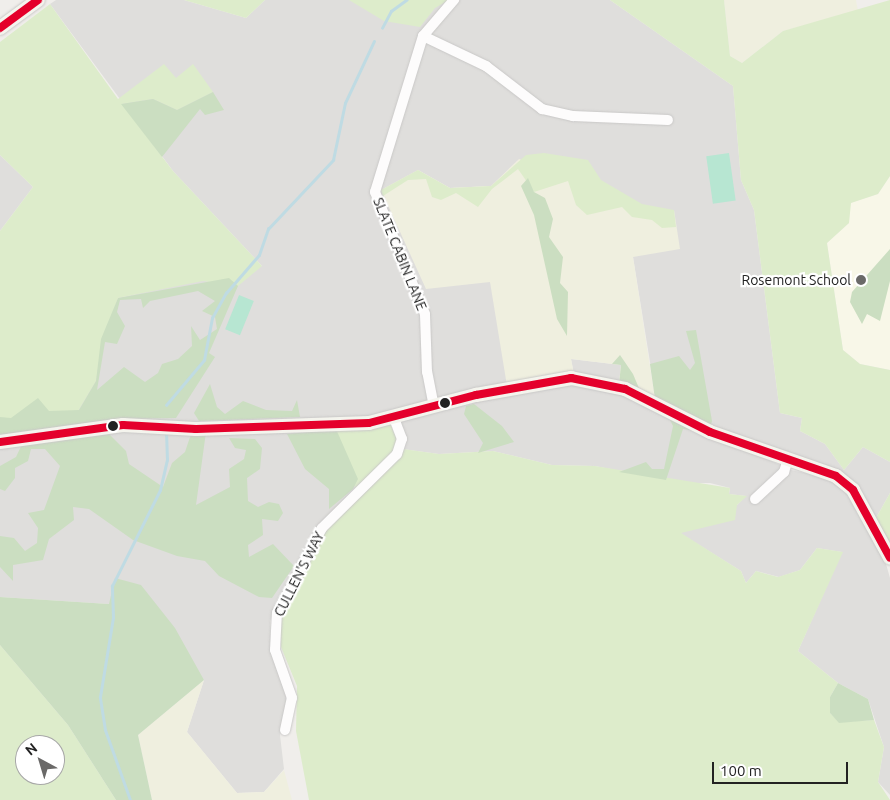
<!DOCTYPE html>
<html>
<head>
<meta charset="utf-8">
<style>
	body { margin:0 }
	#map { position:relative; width:890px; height:800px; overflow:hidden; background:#f0eeeb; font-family:Ubuntu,sans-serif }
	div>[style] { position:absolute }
	.residential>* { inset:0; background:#dfdedc }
	.education>* { inset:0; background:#f8f7e8 }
	.farmland>* { inset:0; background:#efefdf }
	.grass>* { inset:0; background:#ddeccb }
	.forest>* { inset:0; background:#cbdec1 }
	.pitch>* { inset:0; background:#b7e6d2; transform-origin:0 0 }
	.stream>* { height:2.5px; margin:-1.25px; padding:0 1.25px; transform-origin:1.25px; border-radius:1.25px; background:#bfdbe3 }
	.roads { filter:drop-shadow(0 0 1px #c9c8c7) drop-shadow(0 0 1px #c9c8c7) }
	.street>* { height:10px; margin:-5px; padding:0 5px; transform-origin:5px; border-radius:5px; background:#fdfcfc }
	.secondary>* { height:14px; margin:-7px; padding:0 7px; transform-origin:7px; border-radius:7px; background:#f4f4ed }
	.bus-1>* { height:8px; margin:-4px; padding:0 4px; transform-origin:4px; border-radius:4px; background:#e4002b }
	.dots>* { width:14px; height:14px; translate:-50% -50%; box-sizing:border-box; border:2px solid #fff; border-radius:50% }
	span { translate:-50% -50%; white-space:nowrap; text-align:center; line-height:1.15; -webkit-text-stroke:4.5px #fff; paint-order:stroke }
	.street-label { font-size:14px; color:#222 }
	.poi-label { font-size:14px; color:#222 }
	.right { translate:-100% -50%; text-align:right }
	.north { position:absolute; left:15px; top:735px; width:50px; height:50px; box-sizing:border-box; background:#fff; border:1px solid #a7a7a7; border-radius:50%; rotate:321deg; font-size:14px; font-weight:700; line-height:20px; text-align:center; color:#222 }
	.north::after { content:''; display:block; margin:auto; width:18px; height:22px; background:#6a6968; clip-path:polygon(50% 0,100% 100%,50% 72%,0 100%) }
	.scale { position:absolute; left:712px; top:762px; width:136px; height:22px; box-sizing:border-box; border:2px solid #222; border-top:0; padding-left:6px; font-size:15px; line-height:18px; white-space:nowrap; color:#222; -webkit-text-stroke:4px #fff; paint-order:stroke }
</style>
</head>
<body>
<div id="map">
	<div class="residential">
		<i style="clip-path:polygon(56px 0,184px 0,246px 18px,265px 0,610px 0,733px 86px,741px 180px,754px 210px,780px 413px,802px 418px,800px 431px,825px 444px,844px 470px,863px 447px,890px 462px,890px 493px,876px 518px,856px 487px,710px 428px,655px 393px,633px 257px,492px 186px,450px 188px,418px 170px,490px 282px,574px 374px,571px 359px,621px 365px,619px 384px,600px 385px,791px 470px,820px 476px,846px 488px,882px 550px,890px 578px,890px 795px,878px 782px,884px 747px,868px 699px,838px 683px,798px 651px,842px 552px,817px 548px,800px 570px,779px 577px,756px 571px,746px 583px,741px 571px,680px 533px,737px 505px,746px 496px,729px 494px,730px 488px,710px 483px,682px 483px,595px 466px,552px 465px,493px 451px,439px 454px,395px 448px,319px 526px,270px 621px,271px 645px,288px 697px,280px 735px,284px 769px,264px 792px,237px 793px,187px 732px,204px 680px,109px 604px,0 597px,0 431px,102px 344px,118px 298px,262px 266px,173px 171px,50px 4px)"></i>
		<i style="clip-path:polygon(0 155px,33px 187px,0 231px)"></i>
	</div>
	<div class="education">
		<i style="clip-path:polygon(890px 176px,890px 370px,860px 364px,843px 350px,827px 243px,849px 223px,850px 203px,878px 194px)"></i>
	</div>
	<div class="farmland">
		<i style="clip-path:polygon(724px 0,856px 0,858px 11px,783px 31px,742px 63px,730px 56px)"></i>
		<i style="clip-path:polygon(519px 159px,650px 211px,674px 210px,680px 249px,633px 257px,655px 399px,619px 384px,621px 365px,571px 359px,574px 375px,507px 386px,490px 282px,426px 289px,381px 190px,418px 170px,450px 188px,491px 186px)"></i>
		<i style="clip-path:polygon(204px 680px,187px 732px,237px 793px,264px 792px,284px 770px,292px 800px,152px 800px,138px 735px)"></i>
	</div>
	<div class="grass">
		<i style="clip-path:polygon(184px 0,265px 0,246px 18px)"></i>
		<i style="clip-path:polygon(349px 0,449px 0,435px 8px,420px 27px,384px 21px)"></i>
		<i style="clip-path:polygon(610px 0,724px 0,730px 56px,742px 63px,783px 31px,890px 0,890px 176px,878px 194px,851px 203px,849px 223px,827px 243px,843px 350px,860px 364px,890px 370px,890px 462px,863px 447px,844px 470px,825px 444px,800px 431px,802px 418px,780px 413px,754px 210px,741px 180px,733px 86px)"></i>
		<i style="clip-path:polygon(50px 4px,118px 99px,164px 64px,176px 78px,193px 64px,213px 92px,177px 110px,153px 99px,122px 104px,173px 171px,262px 266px,238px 286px,203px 281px,118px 298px,102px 344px,96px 381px,71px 423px,0 431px,0 231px,33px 187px,0 155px,0 42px)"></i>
		<i style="clip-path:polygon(544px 153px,588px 160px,601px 180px,642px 204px,674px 210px,676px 227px,662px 228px,652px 220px,632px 217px,622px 207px,587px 215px,576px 205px,568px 181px,534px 192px,518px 169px,492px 189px,478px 207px,456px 193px,441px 200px,432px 197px,426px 179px,408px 180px,383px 196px,381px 190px,418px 170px,450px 188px,491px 186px,526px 155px)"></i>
		<i style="clip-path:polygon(391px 424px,399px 446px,356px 489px,331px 426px)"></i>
		<i style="clip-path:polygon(403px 449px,439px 454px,493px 451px,552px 465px,595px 466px,730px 488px,729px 494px,747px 496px,737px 505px,735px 520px,681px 533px,741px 571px,746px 583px,756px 571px,778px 577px,800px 570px,817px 548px,843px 552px,798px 651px,838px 683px,830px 697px,830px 713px,839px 722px,874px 720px,884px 747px,878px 782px,890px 800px,309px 800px,296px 731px,297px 686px,281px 647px,281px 616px,323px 534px)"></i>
		<i style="clip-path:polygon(890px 493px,890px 545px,876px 518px)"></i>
		<i style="clip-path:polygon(evenodd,0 645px,68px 725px,116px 800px,0 800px,0 645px,25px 745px,55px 745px,55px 775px,25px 775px,25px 745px)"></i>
	</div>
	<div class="forest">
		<i style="clip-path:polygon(213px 92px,224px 110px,205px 115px,200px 109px,162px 157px,121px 104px,153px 99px,177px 110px)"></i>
		<i style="clip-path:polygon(528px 178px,534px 192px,545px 198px,553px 219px,549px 237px,563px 257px,560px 283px,568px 292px,567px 336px,557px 319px,534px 215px,521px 186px)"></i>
		<i style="clip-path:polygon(890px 249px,890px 281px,880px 321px,867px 314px,862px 324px,850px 302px,852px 292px)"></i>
		<i style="clip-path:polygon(evenodd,229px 278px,238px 286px,209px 353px,215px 357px,176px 418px,116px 419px,0 435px,0 417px,11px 418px,38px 398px,49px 411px,79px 410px,96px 381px,101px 339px,118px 298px,229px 278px,198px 291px,215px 301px,202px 311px,215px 317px,217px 329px,200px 340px,191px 326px,192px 346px,178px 359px,162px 364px,158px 373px,145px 382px,124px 367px,97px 390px,105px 342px,117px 344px,125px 326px,117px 312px,120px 300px,141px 299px,143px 308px,150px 301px,198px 291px)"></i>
		<i style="clip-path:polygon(696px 330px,712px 421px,710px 428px,655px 399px,650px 364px,679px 356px,690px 370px,695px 363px,686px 331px)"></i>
		<i style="clip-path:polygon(620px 355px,633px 374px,641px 393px,619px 384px,621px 365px,612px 364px)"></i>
		<i style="clip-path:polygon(210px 384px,217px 407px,225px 414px,243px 401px,266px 410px,292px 411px,297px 400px,300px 417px,199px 421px,194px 413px)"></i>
		<i style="clip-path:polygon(474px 404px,502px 426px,514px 442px,478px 453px,483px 443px,464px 414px,466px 406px)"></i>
		<i style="clip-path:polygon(669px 418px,698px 431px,683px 429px,666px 480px,619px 472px,646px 462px,652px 469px,664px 469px,673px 426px)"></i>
		<i style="clip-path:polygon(336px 429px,358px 479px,353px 489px,329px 509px,329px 489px,305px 469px,287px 434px)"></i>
		<i style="clip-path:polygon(192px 431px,206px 432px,196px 505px,230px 487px,229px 469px,244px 459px,246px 450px,235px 448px,229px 438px,255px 439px,262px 448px,260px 469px,247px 478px,248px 501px,258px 507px,269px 502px,279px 504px,283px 513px,278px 521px,262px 519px,263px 535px,248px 545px,249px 557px,273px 544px,294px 566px,272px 598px,259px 597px,219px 576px,205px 561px,177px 556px,133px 540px,89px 509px,73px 507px,74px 520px,49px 539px,43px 560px,13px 565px,13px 581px,0 567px,0 536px,14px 538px,25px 551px,37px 543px,38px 528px,28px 513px,44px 510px,60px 466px,45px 449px,31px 449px,28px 461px,15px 468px,15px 478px,5px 491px,0 489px,0 466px,16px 457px,24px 440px,108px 433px,126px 451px,129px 464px,163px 487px,172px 463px,185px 452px)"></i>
		<i style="clip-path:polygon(115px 578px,141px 585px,175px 628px,204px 680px,138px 735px,152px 800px,116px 800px,68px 725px,0 645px,0 597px,109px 604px)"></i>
		<i style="clip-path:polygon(838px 683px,868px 699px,874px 720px,839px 723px,830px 713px,830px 697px)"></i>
	</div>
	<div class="pitch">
		<i style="left:729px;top:153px;width:48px;height:23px;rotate:82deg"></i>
		<i style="left:239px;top:295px;width:16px;height:37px;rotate:22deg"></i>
	</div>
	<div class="stream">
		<i style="left:382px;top:28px;width:19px;rotate:-62deg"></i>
		<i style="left:391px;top:11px;width:19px;rotate:-36deg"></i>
		<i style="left:166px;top:405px;width:59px;rotate:-49.8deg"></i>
		<i style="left:204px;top:360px;width:43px;rotate:-79.2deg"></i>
		<i style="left:212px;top:318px;width:29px;rotate:-61deg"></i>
		<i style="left:226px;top:293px;width:50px;rotate:-49deg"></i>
		<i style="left:259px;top:255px;width:28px;rotate:-71deg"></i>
		<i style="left:268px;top:229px;width:95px;rotate:-46.7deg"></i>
		<i style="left:333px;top:160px;width:58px;rotate:-78.1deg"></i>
		<i style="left:345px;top:103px;width:68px;rotate:-64.9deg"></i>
		<i style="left:130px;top:800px;width:74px;rotate:-109.7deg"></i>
		<i style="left:105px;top:730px;width:33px;rotate:-99deg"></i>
		<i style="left:100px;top:697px;width:80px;rotate:-80.7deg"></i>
		<i style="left:113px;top:618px;width:32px;rotate:-92deg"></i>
		<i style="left:112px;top:586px;width:107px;rotate:-63.4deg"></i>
		<i style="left:160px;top:490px;width:31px;rotate:-77deg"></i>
		<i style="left:167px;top:460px;width:28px;rotate:-92deg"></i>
	</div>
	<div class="roads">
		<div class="street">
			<i style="left:423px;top:36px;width:70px;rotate:25.5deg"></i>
			<i style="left:486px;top:66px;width:71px;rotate:37.5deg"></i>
			<i style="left:542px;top:109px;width:32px;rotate:13deg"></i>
			<i style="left:573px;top:116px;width:95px;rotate:2.4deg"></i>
			<i style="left:434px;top:407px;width:36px;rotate:-101deg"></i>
			<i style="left:427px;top:372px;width:58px;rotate:-92deg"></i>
			<i style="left:425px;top:314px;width:132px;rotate:-112.3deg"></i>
			<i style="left:375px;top:192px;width:163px;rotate:-72.9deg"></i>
			<i style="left:423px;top:36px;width:48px;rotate:-49.3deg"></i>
			<i style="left:755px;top:499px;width:40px;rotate:-43deg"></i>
			<i style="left:784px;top:472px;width:10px;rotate:-73deg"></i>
			<i style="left:285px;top:730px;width:33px;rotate:-78deg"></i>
			<i style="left:292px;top:698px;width:51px;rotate:-109.5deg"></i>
			<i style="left:275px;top:650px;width:37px;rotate:-87deg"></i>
			<i style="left:277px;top:613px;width:96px;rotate:-62.1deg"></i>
			<i style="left:322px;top:528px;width:105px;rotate:-44.6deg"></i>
			<i style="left:397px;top:454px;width:16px;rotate:-72deg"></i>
			<i style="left:402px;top:439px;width:22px;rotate:-111deg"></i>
		</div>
		<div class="secondary">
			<i style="left:0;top:28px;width:47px;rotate:-36.4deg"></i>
			<i style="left:0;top:442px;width:124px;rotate:-7.9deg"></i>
			<i style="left:123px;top:425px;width:73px;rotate:3.1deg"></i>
			<i style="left:196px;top:429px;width:173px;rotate:-2deg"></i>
			<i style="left:369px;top:423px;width:111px;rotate:-14.7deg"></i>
			<i style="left:476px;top:395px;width:97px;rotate:-10.1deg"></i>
			<i style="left:571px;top:378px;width:55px;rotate:11.5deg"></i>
			<i style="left:625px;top:389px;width:95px;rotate:26.8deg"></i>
			<i style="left:710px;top:432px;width:133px;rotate:19.2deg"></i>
			<i style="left:836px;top:476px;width:22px;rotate:39deg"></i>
			<i style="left:853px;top:490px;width:77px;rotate:61.4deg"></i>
		</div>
	</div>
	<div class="bus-1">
		<i style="left:0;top:28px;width:47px;rotate:-36.4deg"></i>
		<i style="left:0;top:442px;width:124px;rotate:-7.9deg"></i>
		<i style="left:123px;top:425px;width:73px;rotate:3.1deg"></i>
		<i style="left:196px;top:429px;width:173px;rotate:-2deg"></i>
		<i style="left:369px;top:423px;width:111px;rotate:-14.7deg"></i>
		<i style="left:476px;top:395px;width:97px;rotate:-10.1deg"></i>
		<i style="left:571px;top:378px;width:55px;rotate:11.5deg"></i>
		<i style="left:625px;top:389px;width:95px;rotate:26.8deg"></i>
		<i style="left:710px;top:432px;width:133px;rotate:19.2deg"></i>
		<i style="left:836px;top:476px;width:22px;rotate:39deg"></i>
		<i style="left:853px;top:490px;width:77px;rotate:61.4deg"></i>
	</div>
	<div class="dots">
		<i style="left:861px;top:280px;background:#6a6968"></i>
		<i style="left:445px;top:403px;background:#222"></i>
		<i style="left:113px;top:426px;background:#222"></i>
	</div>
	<div class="street-label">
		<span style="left:400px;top:254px;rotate:68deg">SLATE CABIN LANE</span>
		<span style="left:299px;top:574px;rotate:-63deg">CULLEN'S WAY</span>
	</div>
	<div class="poi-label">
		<span class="right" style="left:851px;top:280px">Rosemont School</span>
	</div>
	<div class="north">N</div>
	<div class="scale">100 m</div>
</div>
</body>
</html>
